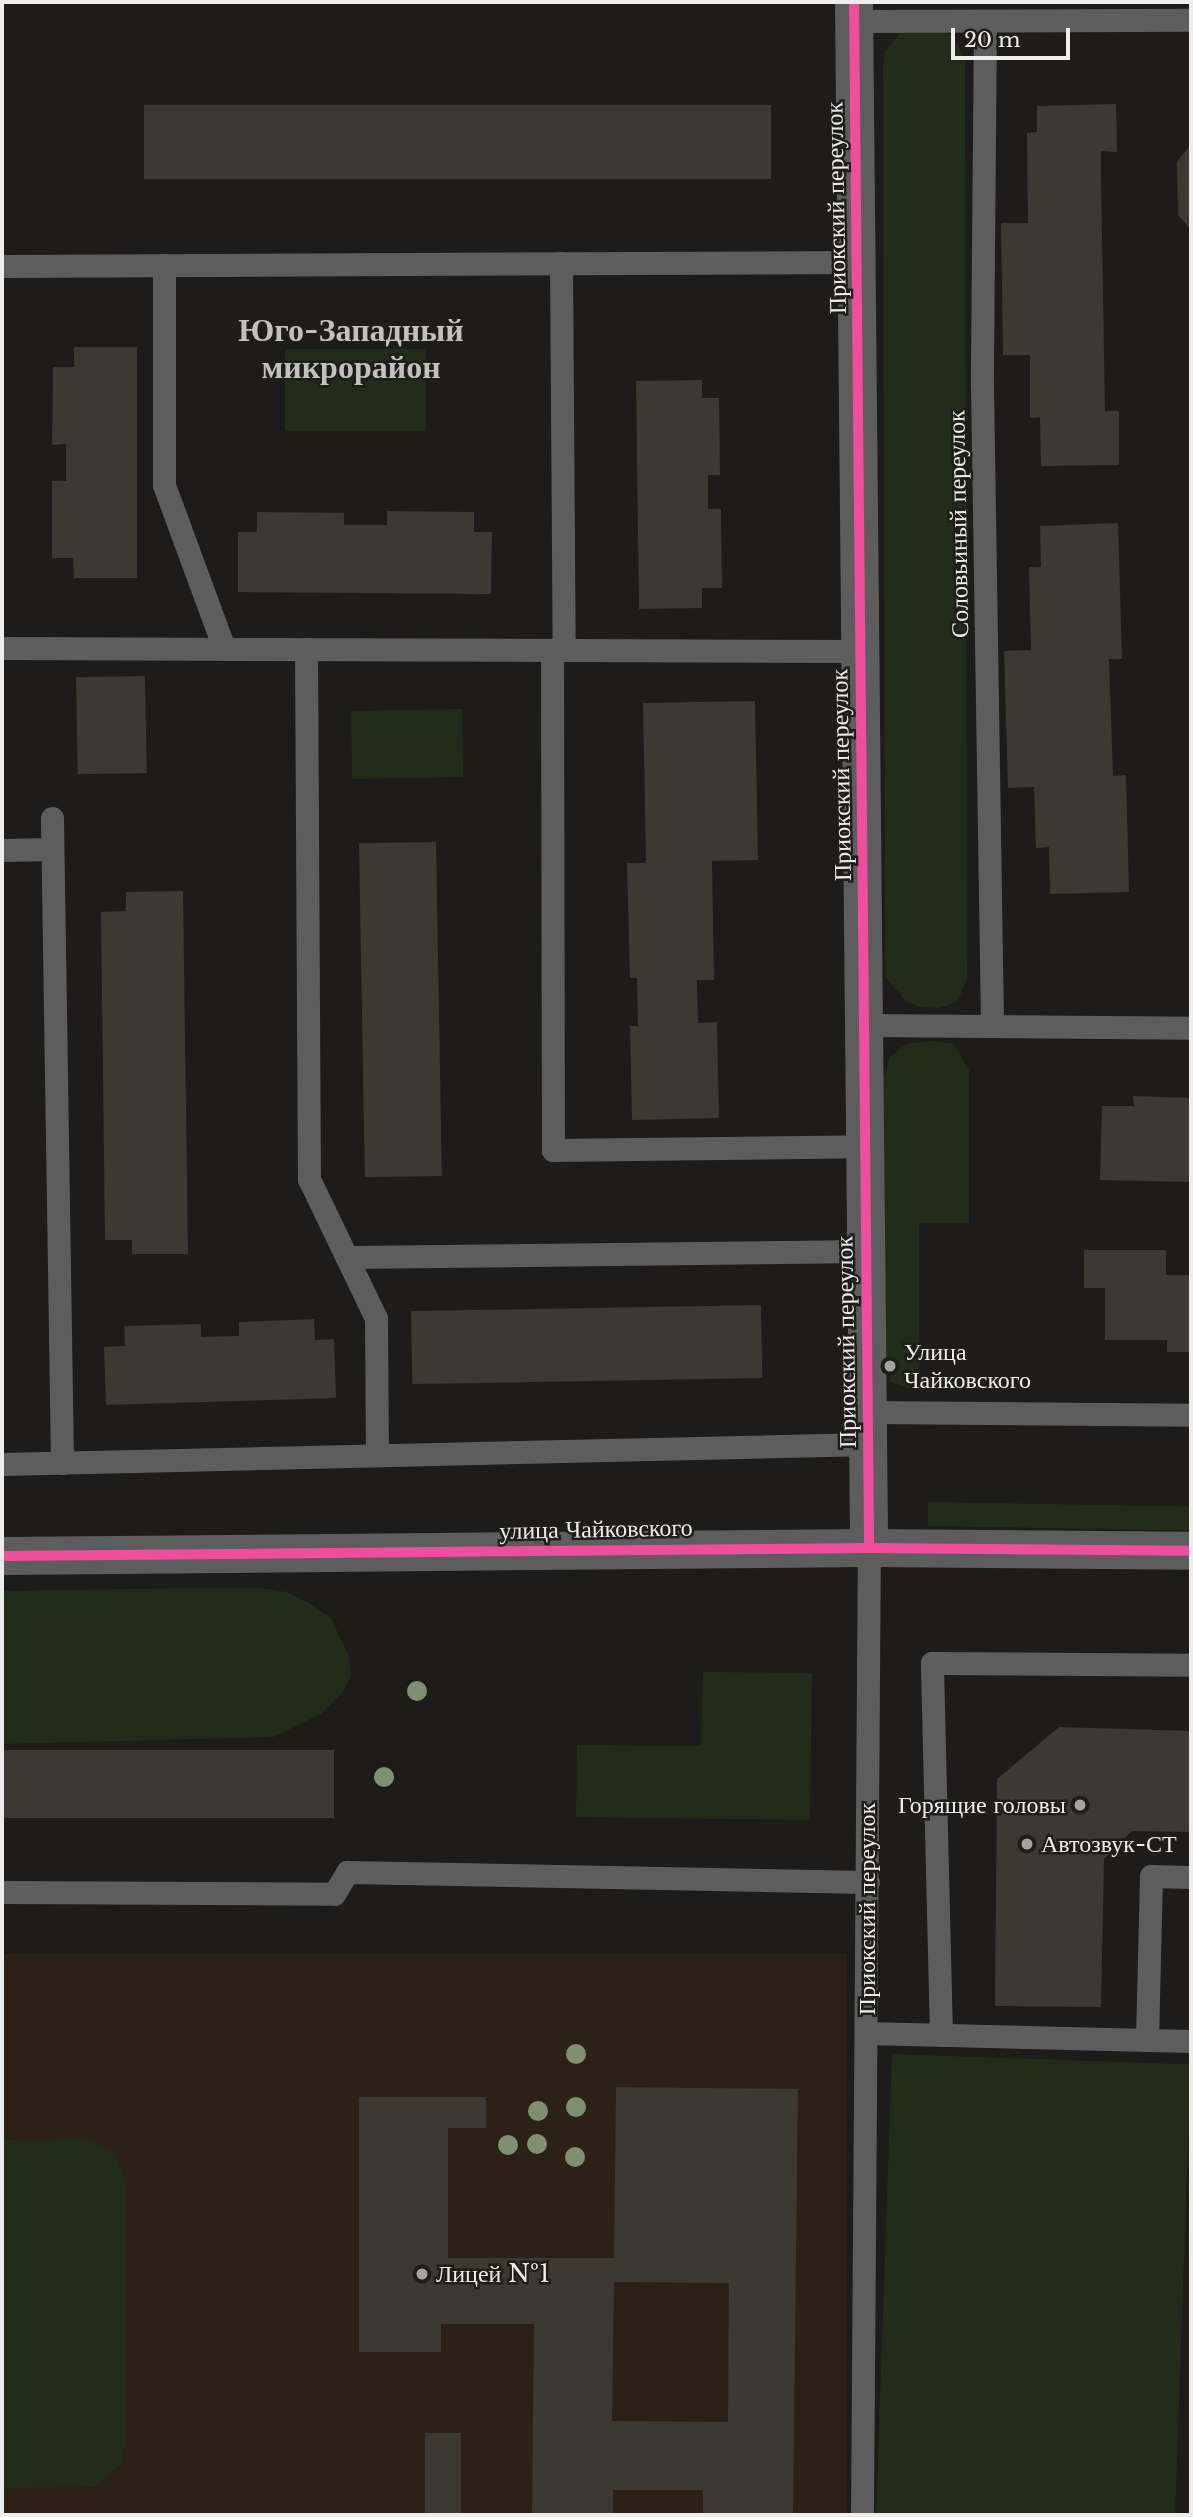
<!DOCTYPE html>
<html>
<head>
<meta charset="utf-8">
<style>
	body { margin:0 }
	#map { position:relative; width:1193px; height:2517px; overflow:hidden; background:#1d1c1b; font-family:"Libre Baskerville",serif }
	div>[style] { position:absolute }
	.education>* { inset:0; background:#2d2016; transform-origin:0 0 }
	.green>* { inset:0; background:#212d18; transform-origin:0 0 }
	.building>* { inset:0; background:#3b3932; transform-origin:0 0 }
	.service>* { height:23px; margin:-11.5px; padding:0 11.5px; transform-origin:11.5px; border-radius:11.5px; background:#5e5d5d }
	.minor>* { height:38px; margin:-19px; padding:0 19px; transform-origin:19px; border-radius:19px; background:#5e5d5d }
	.cycleway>* { height:10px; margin:-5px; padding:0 5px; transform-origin:5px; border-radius:5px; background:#ef4d9e }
	.trees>* { width:20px; height:20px; margin:-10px; border-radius:50%; background:#7d906f }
	.dots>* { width:19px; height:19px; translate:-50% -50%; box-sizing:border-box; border:4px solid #1e1d1a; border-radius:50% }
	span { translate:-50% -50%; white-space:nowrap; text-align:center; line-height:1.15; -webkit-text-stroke:5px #1e1d1a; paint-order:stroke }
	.street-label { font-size:24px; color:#eeedeb }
	.poi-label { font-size:24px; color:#eeedeb }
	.left { translate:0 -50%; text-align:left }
	.right { translate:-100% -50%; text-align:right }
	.district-label { font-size:32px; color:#c2c1bd; font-weight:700 }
	.frame { position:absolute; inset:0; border:4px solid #eeedeb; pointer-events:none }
	.scale { position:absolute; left:951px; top:28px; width:119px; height:32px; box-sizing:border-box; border:4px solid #eeedeb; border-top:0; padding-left:9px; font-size:21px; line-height:24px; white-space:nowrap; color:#eeedeb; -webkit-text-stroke:5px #1e1d1a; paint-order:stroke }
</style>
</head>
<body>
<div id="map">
	<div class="education">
		<i style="left:2px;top:1954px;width:845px;height:561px"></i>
	</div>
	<div class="green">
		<i style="clip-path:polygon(935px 29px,953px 36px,965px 59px,967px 978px,958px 1001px,940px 1008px,919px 1007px,906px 1001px,885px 977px,883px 66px,885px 51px,903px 31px)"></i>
		<i style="left:285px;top:349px;width:141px;height:82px"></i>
		<i style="left:462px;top:709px;width:68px;height:111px;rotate:89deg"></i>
		<i style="clip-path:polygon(932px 1041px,954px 1044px,969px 1070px,969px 1223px,919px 1223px,919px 1388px,907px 1388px,891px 1382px,885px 1361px,884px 1075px,890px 1057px,906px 1044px)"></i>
		<i style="left:928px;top:1502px;width:263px;height:24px;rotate:1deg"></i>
		<i style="clip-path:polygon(188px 1588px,261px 1588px,286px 1592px,307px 1602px,331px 1618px,349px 1657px,351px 1676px,344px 1691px,321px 1714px,273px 1737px,2px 1744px,2px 1591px)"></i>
		<i style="clip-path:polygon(703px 1672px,812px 1673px,810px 1820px,576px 1817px,577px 1745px,701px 1746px)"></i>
		<i style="left:892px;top:2054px;width:299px;height:461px;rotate:2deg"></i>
		<i style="clip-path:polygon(85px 2139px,113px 2151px,125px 2179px,125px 2446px,120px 2465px,95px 2487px,2px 2488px,2px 2140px)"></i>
	</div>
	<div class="building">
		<i style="clip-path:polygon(1116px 104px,1117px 152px,1101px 151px,1101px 177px,1105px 411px,1119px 411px,1119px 465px,1041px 466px,1040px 417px,1030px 418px,1030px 355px,1003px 355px,1001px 223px,1028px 223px,1027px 133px,1037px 132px,1037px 106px)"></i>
		<i style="left:144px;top:105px;width:627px;height:74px"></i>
		<i style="clip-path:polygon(1191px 144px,1191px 230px,1178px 215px,1177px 162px)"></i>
		<i style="clip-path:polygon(74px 347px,137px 347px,137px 578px,74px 578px,73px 558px,52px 558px,52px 481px,66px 481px,66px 444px,52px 445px,53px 367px,74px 367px)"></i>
		<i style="clip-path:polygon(702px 380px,702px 398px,719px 398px,720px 475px,708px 475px,708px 509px,721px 509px,722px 588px,702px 588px,702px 608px,639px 609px,636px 381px)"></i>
		<i style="clip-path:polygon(387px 511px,474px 512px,474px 532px,492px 532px,491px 594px,238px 592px,238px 532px,257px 532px,257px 512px,344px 513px,344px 525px,387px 525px)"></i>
		<i style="clip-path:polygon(1118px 523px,1122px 659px,1109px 659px,1113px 776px,1126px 775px,1129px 892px,1050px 894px,1049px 847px,1036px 848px,1034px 787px,1008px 788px,1004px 651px,1031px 650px,1029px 567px,1041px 567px,1040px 526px)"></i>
		<i style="left:145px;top:676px;width:97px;height:69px;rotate:89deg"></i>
		<i style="clip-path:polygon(755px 701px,758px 860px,712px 861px,714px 980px,697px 980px,698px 1023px,717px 1022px,719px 1118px,632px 1120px,630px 1026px,638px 1026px,637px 978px,630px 978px,627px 863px,646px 863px,643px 703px)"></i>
		<i style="left:436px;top:842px;width:334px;height:77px;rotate:89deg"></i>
		<i style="clip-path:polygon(183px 891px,188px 1254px,132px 1254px,132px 1240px,105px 1240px,101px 912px,126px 911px,126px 892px)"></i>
		<i style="clip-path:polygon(1133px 1096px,1191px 1098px,1191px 1182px,1100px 1180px,1102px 1106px,1134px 1106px)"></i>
		<i style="clip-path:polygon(1084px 1250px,1166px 1250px,1166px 1275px,1191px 1275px,1191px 1352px,1167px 1352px,1167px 1340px,1105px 1340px,1105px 1288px,1084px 1288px)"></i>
		<i style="left:761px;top:1305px;width:73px;height:350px;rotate:89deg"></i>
		<i style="clip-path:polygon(314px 1319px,315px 1340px,334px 1339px,336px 1398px,106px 1405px,104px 1347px,125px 1346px,124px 1326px,201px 1324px,201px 1337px,239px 1336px,239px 1322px)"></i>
		<i style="clip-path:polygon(1059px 1727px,1191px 1731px,1191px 1832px,1132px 1831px,1104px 1859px,1101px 2007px,995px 2006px,997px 1779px)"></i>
		<i style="left:334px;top:1750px;width:68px;height:332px;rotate:90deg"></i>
		<i style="clip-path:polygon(evenodd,616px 2087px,798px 2089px,793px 2515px,703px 2515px,703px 2490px,613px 2490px,613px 2515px,532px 2515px,534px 2324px,441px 2324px,441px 2352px,359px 2352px,359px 2097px,486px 2097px,486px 2128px,448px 2128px,448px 2258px,614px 2258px,616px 2087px,614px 2282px,729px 2283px,728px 2422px,612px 2421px,614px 2282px)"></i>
		<i style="left:425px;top:2433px;width:36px;height:80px"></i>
	</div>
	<div class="service">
		<i style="left:855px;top:21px;width:336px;rotate:-0.2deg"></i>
		<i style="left:985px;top:21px;width:365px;rotate:90.5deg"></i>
		<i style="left:982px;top:386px;width:640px;rotate:89.1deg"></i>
		<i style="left:561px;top:263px;width:387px;rotate:89.6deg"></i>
		<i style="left:164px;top:265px;width:220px;rotate:90deg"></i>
		<i style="left:164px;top:485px;width:174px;rotate:69.8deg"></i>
		<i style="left:2px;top:266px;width:855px;rotate:-0.27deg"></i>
		<i style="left:2px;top:648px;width:858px;rotate:0.2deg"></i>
		<i style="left:306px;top:649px;width:530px;rotate:89.68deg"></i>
		<i style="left:309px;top:1179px;width:154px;rotate:64.3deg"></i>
		<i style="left:376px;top:1318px;width:137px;rotate:89.6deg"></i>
		<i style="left:552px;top:650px;width:500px;rotate:89.89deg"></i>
		<i style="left:553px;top:1150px;width:312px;rotate:-0.7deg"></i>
		<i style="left:52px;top:818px;width:645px;rotate:89.11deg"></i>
		<i style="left:2px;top:850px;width:50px;rotate:-1.1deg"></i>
		<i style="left:864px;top:1025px;width:327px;rotate:0.5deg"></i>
		<i style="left:347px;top:1257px;width:519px;rotate:-0.66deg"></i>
		<i style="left:868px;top:1412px;width:323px;rotate:0.5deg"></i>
		<i style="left:2px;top:1464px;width:866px;rotate:-1.32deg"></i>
		<i style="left:2px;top:1892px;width:332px;rotate:0.3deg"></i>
		<i style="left:334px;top:1894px;width:26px;rotate:-59deg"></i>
		<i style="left:347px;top:1872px;width:521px;rotate:1.1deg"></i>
		<i style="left:866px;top:2033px;width:325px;rotate:1.4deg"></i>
		<i style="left:941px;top:2035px;width:372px;rotate:-91.4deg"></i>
		<i style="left:932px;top:1663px;width:259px;rotate:0.4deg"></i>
		<i style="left:1147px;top:2040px;width:164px;rotate:-88.6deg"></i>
		<i style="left:1151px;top:1876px;width:40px;rotate:1.4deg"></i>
		<i style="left:862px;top:2515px;width:967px;rotate:-89.59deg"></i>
	</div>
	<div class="minor">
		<i style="left:854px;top:2px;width:1546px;rotate:89.44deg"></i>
		<i style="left:2px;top:1556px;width:867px;rotate:-0.53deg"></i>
		<i style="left:869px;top:1548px;width:322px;rotate:0.5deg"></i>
	</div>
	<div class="cycleway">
		<i style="left:854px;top:2px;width:1546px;rotate:89.44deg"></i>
		<i style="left:2px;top:1556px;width:867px;rotate:-0.53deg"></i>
		<i style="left:869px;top:1548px;width:322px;rotate:0.5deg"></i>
	</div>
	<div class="trees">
		<i style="left:417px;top:1691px"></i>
		<i style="left:384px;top:1777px"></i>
		<i style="left:576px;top:2054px"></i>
		<i style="left:576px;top:2107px"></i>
		<i style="left:538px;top:2111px"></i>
		<i style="left:537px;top:2144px"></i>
		<i style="left:508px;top:2145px"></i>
		<i style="left:575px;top:2157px"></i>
	</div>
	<div class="dots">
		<i style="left:890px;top:1366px;background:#a5a4a2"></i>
		<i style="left:1080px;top:1805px;background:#a5a4a2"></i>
		<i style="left:1027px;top:1844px;background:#a5a4a2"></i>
		<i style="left:422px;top:2274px;background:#a5a4a2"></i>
	</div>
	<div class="street-label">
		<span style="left:836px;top:208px;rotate:-91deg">Приокский переулок</span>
		<span style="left:958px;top:524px;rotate:-91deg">Соловьиный переулок</span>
		<span style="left:841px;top:775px;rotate:-91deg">Приокский переулок</span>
		<span style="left:846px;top:1342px;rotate:-91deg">Приокский переулок</span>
		<span style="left:596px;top:1529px;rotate:-1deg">улица Чайковского</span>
		<span style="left:867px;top:1909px;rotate:-90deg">Приокский переулок</span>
	</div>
	<div class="poi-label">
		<span class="left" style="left:904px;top:1366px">Улица<br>Чайковского</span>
		<span class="right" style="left:1066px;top:1805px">Горящие головы</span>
		<span class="left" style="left:1041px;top:1844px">Автозвук-СТ</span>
		<span class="left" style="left:436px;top:2274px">Лицей №1</span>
	</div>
	<div class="district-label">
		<span style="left:351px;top:349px">Юго-Западный<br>микрорайон</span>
	</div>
	<div class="frame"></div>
	<div class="scale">20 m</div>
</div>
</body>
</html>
